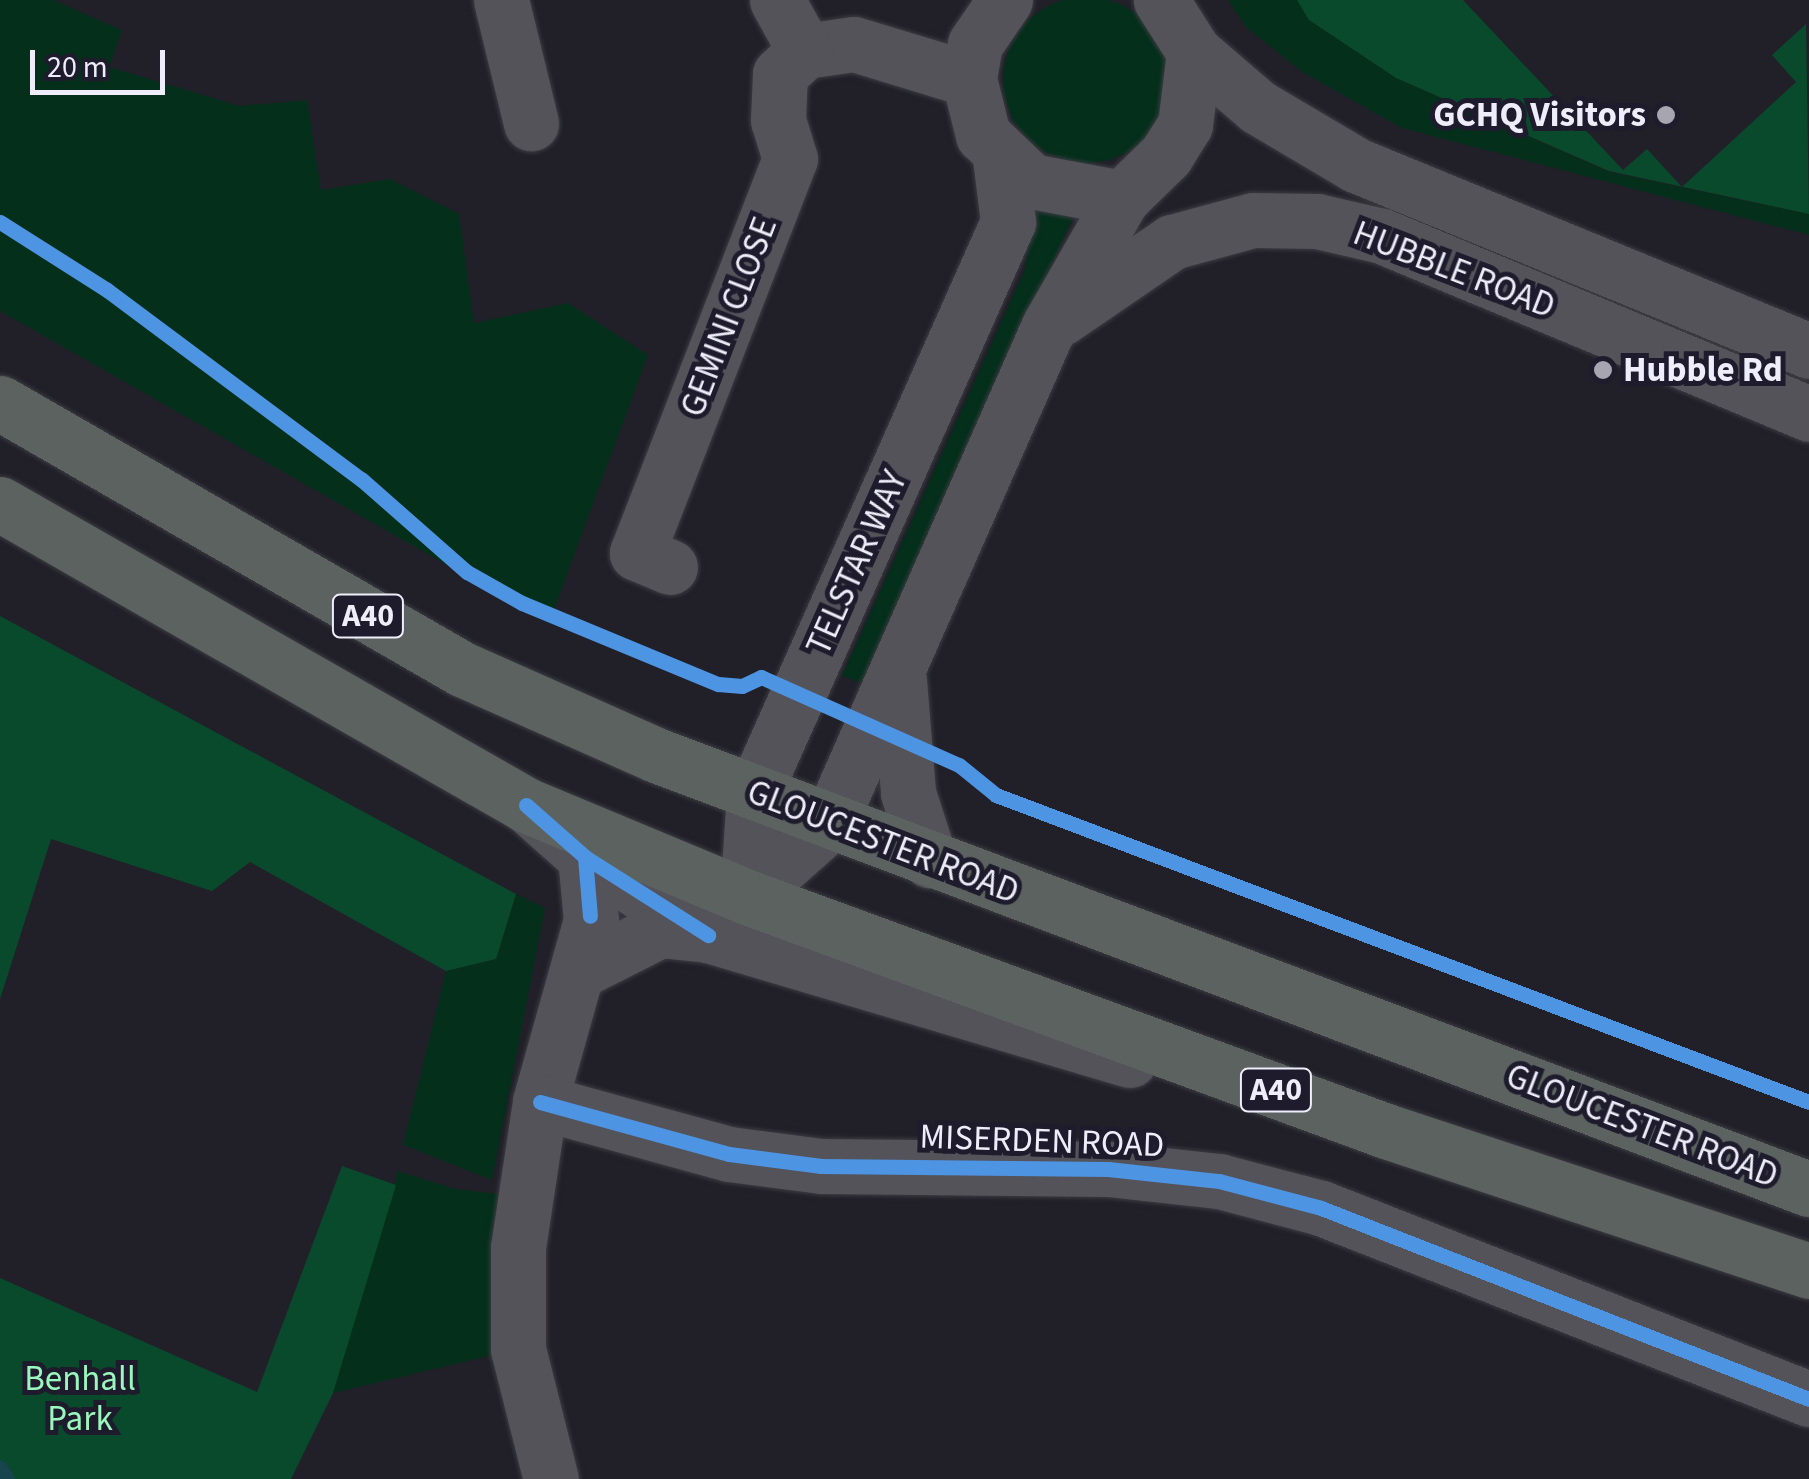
<!DOCTYPE html>
<html>
<head>
<meta charset="utf-8">
<style>
	body { margin:0 }
	#map { position:relative; width:1809px; height:1479px; overflow:hidden; background:#212028; font-family:"Source Sans 3",sans-serif }
	div>[style] { position:absolute }
	.green>* { inset:0; background:#042f1b }
	.round { border-radius:50% }
	.forest>* { inset:0; background:#094a2c }
	.stream>* { height:14px; margin:-7px; padding:0 7px; transform-origin:7px; border-radius:7px; background:#18444e }
	.roads { filter:drop-shadow(0 0 2px #3c3b42) drop-shadow(0 0 2px #3c3b42) }
	.minor>* { height:55px; margin:-27.5px; padding:0 27.5px; transform-origin:27.5px; border-radius:27.5px; background:#54535a }
	.highway>* { height:55px; margin:-27.5px; padding:0 27.5px; transform-origin:27.5px; border-radius:27.5px; background:#5c625f }
	.cycleway>* { height:15px; margin:-7.5px; padding:0 7.5px; transform-origin:7.5px; border-radius:7.5px; background:#4d94e3 }
	.dots>* { width:28px; height:28px; translate:-50% -50%; box-sizing:border-box; border:5px solid #1e1c2c; border-radius:50% }
	span { translate:-50% -50%; white-space:nowrap; text-align:center; line-height:1.15; -webkit-text-stroke:10px #1e1c2c; paint-order:stroke }
	.shield-label span { padding:2px 8px; background:#1e1c2c; border:2px solid; border-radius:8px; -webkit-text-stroke-width:0 }
	.shield-label { font-size:32px; color:#eeedf9; font-weight:700 }
	.poi-label { font-size:35px; color:#eeedf9; font-weight:700 }
	.right { translate:-100% -50%; text-align:right }
	.left { translate:0 -50%; text-align:left }
	.street-label { font-size:35px; color:#eeedf9 }
	.park-label { font-size:35px; color:#9af7bd }
	.scale { position:absolute; left:30px; top:50px; width:135px; height:45px; box-sizing:border-box; border:5px solid #eeedf9; border-top:0; padding-left:12px; font-size:30px; line-height:35px; white-space:nowrap; color:#eeedf9; -webkit-text-stroke:8px #1e1c2c; paint-order:stroke }
</style>
</head>
<body>
<div id="map">
	<div class="green">
		<i class="round" style="left:1003px;top:-3px;width:166px;height:166px"></i>
		<i style="clip-path:polygon(0 0,53px 0,122px 30px,109px 67px,240px 106px,307px 100px,321px 190px,390px 179px,459px 214px,474px 323px,568px 303px,648px 355px,549px 623px,0 311px)"></i>
		<i style="clip-path:polygon(1228px 0,1297px 0,1309px 20px,1396px 78px,1609px 172px,1809px 214px,1809px 235px,1402px 128px,1302px 72px,1246px 27px)"></i>
		<i style="clip-path:polygon(1044px 207px,1073px 217px,867px 685px,842px 676px,1025px 269px,1034px 210px)"></i>
		<i style="clip-path:polygon(516px 894px,545px 908px,492px 1180px,403px 1145px,446px 971px,496px 959px)"></i>
		<i style="clip-path:polygon(398px 1171px,455px 1189px,524px 1197px,518px 1349px,333px 1393px)"></i>
	</div>
	<div class="forest">
		<i style="clip-path:polygon(1297px 0,1463px 0,1623px 170px,1647px 149px,1682px 187px,1796px 82px,1772px 55px,1806px 24px,1809px 214px,1609px 171px,1396px 78px,1309px 20px)"></i>
		<i style="clip-path:polygon(0 616px,516px 894px,496px 959px,446px 971px,250px 862px,212px 891px,51px 839px,0 999px)"></i>
		<i style="clip-path:polygon(342px 1166px,396px 1185px,333px 1393px,291px 1479px,0 1479px,0 1278px,257px 1392px)"></i>
	</div>
	<div class="stream">
		<i style="left:0;top:1467px;width:14px;rotate:56deg"></i>
	</div>
	<div class="roads">
		<div class="minor">
			<i style="left:501px;top:0;width:127px;rotate:76.3deg"></i>
			<i style="left:1005px;top:0;width:53px;rotate:124.3deg"></i>
			<i style="left:975px;top:44px;width:36px;rotate:100deg"></i>
			<i style="left:969px;top:79px;width:58px;rotate:76deg"></i>
			<i style="left:983px;top:135px;width:66px;rotate:43.8deg"></i>
			<i style="left:1031px;top:181px;width:93px;rotate:10.6deg"></i>
			<i style="left:805px;top:51px;width:49px;rotate:-8.1deg"></i>
			<i style="left:854px;top:44px;width:120px;rotate:16.9deg"></i>
			<i style="left:1194px;top:52px;width:84px;rotate:40.7deg"></i>
			<i style="left:1258px;top:107px;width:114px;rotate:30.6deg"></i>
			<i style="left:1356px;top:165px;width:490px;rotate:22.3deg"></i>
			<i style="left:1061px;top:318px;width:135px;rotate:-34.4deg"></i>
			<i style="left:1172px;top:242px;width:84px;rotate:-15.2deg"></i>
			<i style="left:1253px;top:220px;width:64px;rotate:0.9deg"></i>
			<i style="left:1317px;top:221px;width:67px;rotate:13deg"></i>
			<i style="left:1382px;top:236px;width:463px;rotate:22.6deg"></i>
			<i style="left:670px;top:567px;width:36px;rotate:-157deg"></i>
			<i style="left:637px;top:553px;width:423px;rotate:-68.8deg"></i>
			<i style="left:790px;top:159px;width:41px;rotate:-107.1deg"></i>
			<i style="left:778px;top:120px;width:46px;rotate:-87.5deg"></i>
			<i style="left:780px;top:74px;width:34px;rotate:-43deg"></i>
			<i style="left:805px;top:51px;width:58px;rotate:-118.8deg"></i>
			<i style="left:899px;top:680px;width:113px;rotate:85.4deg"></i>
			<i style="left:908px;top:793px;width:71px;rotate:72.1deg"></i>
			<i style="left:532px;top:810px;width:71px;rotate:41.6deg"></i>
			<i style="left:585px;top:857px;width:63px;rotate:84.6deg"></i>
			<i style="left:591px;top:920px;width:189px;rotate:105.7deg"></i>
			<i style="left:540px;top:1102px;width:147px;rotate:98.6deg"></i>
			<i style="left:518px;top:1247px;width:102px;rotate:90deg"></i>
			<i style="left:518px;top:1349px;width:134px;rotate:75.8deg"></i>
			<i style="left:585px;top:857px;width:146px;rotate:32.4deg"></i>
			<i style="left:747px;top:897px;width:110px;rotate:-41.7deg"></i>
			<i style="left:829px;top:824px;width:544px;rotate:-66.17deg"></i>
			<i style="left:1049px;top:326px;width:147px;rotate:-60.3deg"></i>
			<i style="left:1122px;top:198px;width:62px;rotate:-44.3deg"></i>
			<i style="left:1166px;top:155px;width:36px;rotate:-58deg"></i>
			<i style="left:1185px;top:125px;width:74px;rotate:-83deg"></i>
			<i style="left:1194px;top:52px;width:62px;rotate:-122.4deg"></i>
			<i style="left:747px;top:897px;width:104px;rotate:-86.1deg"></i>
			<i style="left:754px;top:793px;width:625px;rotate:-66.02deg"></i>
			<i style="left:1008px;top:222px;width:64px;rotate:-97.1deg"></i>
			<i style="left:577px;top:972px;width:93px;rotate:-26.8deg"></i>
			<i style="left:660px;top:930px;width:48px;rotate:5.9deg"></i>
			<i style="left:708px;top:935px;width:440px;rotate:16.5deg"></i>
			<i style="left:540px;top:1102px;width:196px;rotate:15.4deg"></i>
			<i style="left:729px;top:1154px;width:93px;rotate:7.4deg"></i>
			<i style="left:821px;top:1166px;width:287px;rotate:0.6deg"></i>
			<i style="left:1108px;top:1169px;width:112px;rotate:6.2deg"></i>
			<i style="left:1219px;top:1181px;width:106px;rotate:14.8deg"></i>
			<i style="left:1321px;top:1208px;width:524px;rotate:21.38deg"></i>
		</div>
		<div class="highway">
			<i style="left:0;top:403px;width:533px;rotate:29.93deg"></i>
			<i style="left:462px;top:669px;width:212px;rotate:23.9deg"></i>
			<i style="left:656px;top:755px;width:1232px;rotate:20.63deg"></i>
			<i style="left:0;top:504px;width:606px;rotate:29.78deg"></i>
			<i style="left:526px;top:805px;width:239px;rotate:22.6deg"></i>
			<i style="left:747px;top:897px;width:680px;rotate:20.11deg"></i>
			<i style="left:1386px;top:1131px;width:446px;rotate:18.3deg"></i>
		</div>
	</div>
	<div class="cycleway">
		<i style="left:0;top:222px;width:127px;rotate:32.4deg"></i>
		<i style="left:107px;top:290px;width:317px;rotate:36.7deg"></i>
		<i style="left:361px;top:479px;width:141px;rotate:41.3deg"></i>
		<i style="left:467px;top:572px;width:63px;rotate:29.4deg"></i>
		<i style="left:522px;top:603px;width:212px;rotate:22.5deg"></i>
		<i style="left:718px;top:684px;width:24px;rotate:5deg"></i>
		<i style="left:742px;top:686px;width:21px;rotate:-25deg"></i>
		<i style="left:761px;top:677px;width:217px;rotate:24deg"></i>
		<i style="left:959px;top:765px;width:48px;rotate:39deg"></i>
		<i style="left:996px;top:795px;width:869px;rotate:20.69deg"></i>
		<i style="left:526px;top:805px;width:79px;rotate:41.4deg"></i>
		<i style="left:585px;top:857px;width:59px;rotate:85.2deg"></i>
		<i style="left:585px;top:857px;width:146px;rotate:32.4deg"></i>
		<i style="left:540px;top:1102px;width:196px;rotate:15.4deg"></i>
		<i style="left:729px;top:1154px;width:93px;rotate:7.4deg"></i>
		<i style="left:821px;top:1166px;width:287px;rotate:0.6deg"></i>
		<i style="left:1108px;top:1169px;width:112px;rotate:6.2deg"></i>
		<i style="left:1219px;top:1181px;width:106px;rotate:14.8deg"></i>
		<i style="left:1321px;top:1208px;width:524px;rotate:21.38deg"></i>
	</div>
	<div class="dots">
		<i style="left:1666px;top:115px;background:#a6a5b0"></i>
		<i style="left:1603px;top:370px;background:#a6a5b0"></i>
	</div>
	<div class="shield-label">
		<span style="left:368px;top:616px">A40</span>
		<span style="left:1276px;top:1090px">A40</span>
	</div>
	<div class="poi-label">
		<span class="right" style="left:1646px;top:115px">GCHQ Visitors</span>
		<span class="left" style="left:1623px;top:370px">Hubble Rd</span>
	</div>
	<div class="street-label">
		<span style="left:1454px;top:270px;rotate:21deg">HUBBLE ROAD</span>
		<span style="left:729px;top:317px;rotate:-69deg">GEMINI CLOSE</span>
		<span style="left:857px;top:563px;rotate:-66deg">TELSTAR WAY</span>
		<span style="left:883px;top:842px;rotate:21deg">GLOUCESTER ROAD</span>
		<span style="left:1642px;top:1126px;rotate:21deg">GLOUCESTER ROAD</span>
		<span style="left:1042px;top:1141px;rotate:2deg">MISERDEN ROAD</span>
	</div>
	<div class="park-label">
		<span style="left:80px;top:1399px">Benhall<br>Park</span>
	</div>
	<div class="scale">20 m</div>
</div>
</body>
</html>
